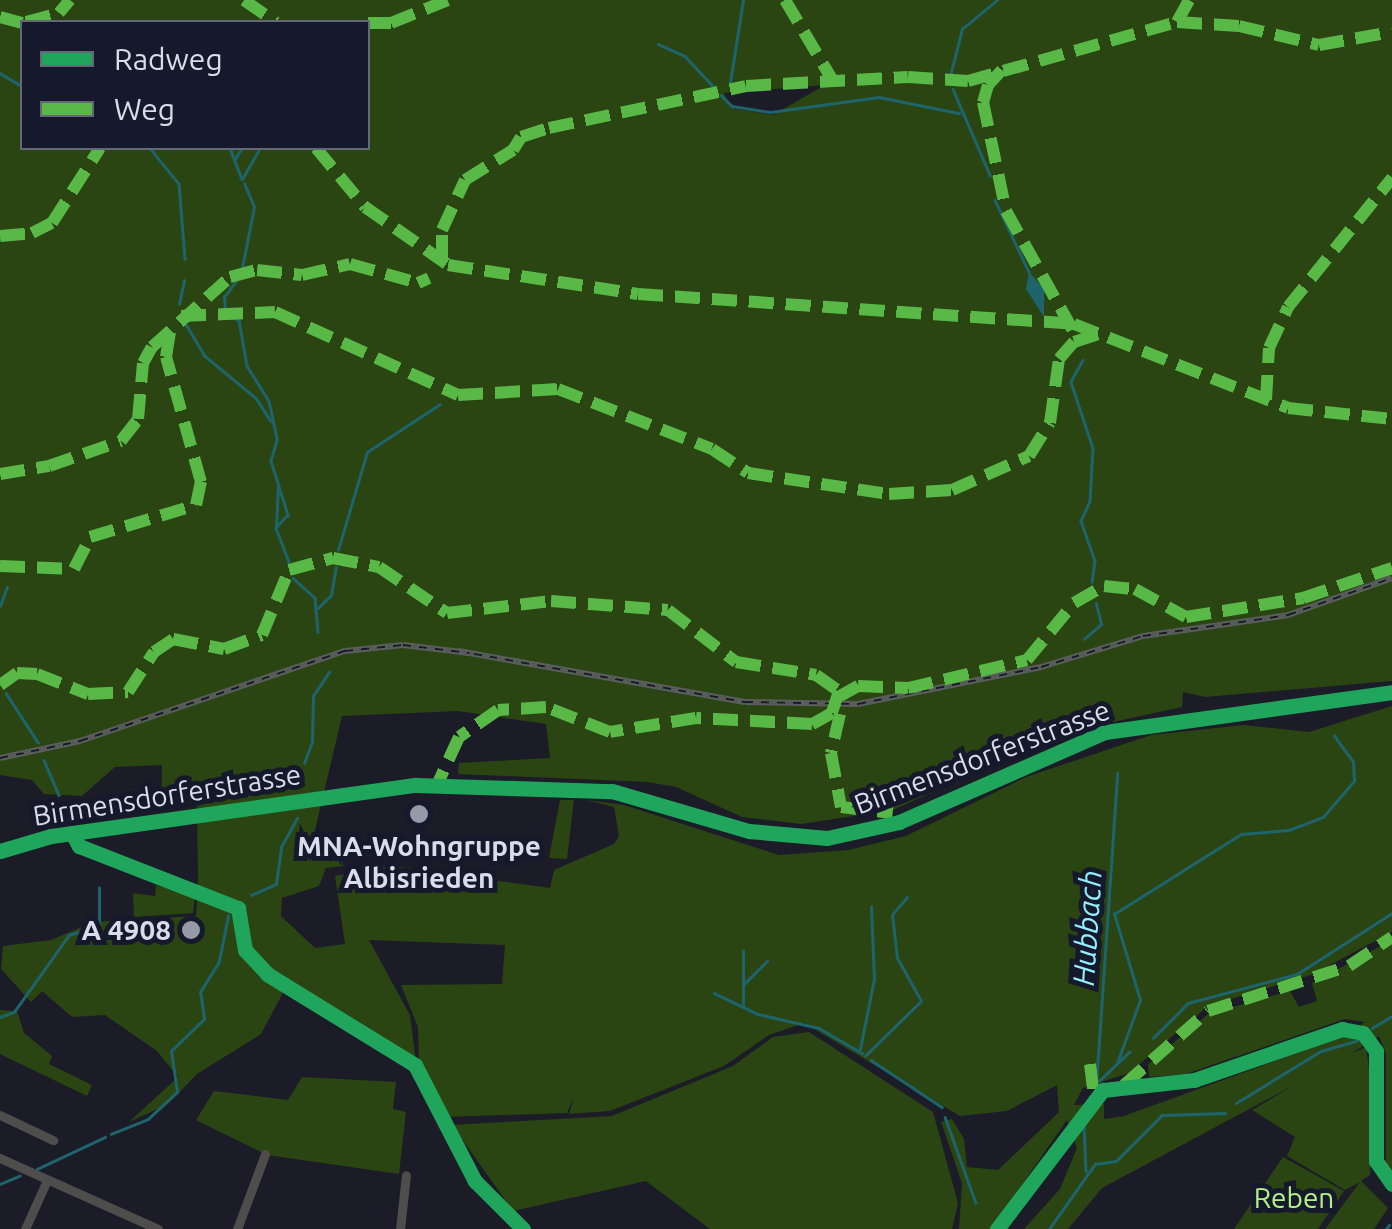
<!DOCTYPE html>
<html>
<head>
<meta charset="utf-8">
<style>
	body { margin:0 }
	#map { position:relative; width:1392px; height:1229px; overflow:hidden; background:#1b1c27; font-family:Ubuntu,sans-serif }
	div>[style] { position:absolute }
	.green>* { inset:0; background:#2a4512 }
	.water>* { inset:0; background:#1d646d }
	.stream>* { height:2.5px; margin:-1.25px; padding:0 1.25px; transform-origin:1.25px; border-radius:1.25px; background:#1d646d }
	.minor>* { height:9px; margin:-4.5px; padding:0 4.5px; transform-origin:4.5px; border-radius:4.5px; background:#4f4d4c }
	.secondary>* { height:12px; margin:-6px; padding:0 6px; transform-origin:6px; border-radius:6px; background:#5b5957 }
	.rail>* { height:6px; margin-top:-3px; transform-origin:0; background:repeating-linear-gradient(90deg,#16192c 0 8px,#5c5d5e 0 16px); box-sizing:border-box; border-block:2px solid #5c5d5e }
	.quiet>* { height:12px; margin-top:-6px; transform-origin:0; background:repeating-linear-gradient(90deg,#58b947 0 25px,transparent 0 37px) }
	.cycleway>* { height:15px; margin:-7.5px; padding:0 7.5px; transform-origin:7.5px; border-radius:7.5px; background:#20a55d }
	.dots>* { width:28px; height:28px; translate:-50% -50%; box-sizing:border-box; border:5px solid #16192c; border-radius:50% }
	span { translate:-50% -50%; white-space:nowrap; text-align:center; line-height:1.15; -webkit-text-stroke:10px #16192c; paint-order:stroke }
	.street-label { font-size:28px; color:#d9dcea }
	.poi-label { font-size:28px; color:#d9dcea; font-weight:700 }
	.right { translate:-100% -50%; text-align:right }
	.park-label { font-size:28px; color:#b2f084 }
	.water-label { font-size:30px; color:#91f0fc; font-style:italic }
	.legend { position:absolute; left:20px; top:20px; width:350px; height:130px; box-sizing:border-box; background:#16192c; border:2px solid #646778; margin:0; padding:12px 18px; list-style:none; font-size:30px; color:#d9dcea }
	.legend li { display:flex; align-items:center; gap:20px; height:50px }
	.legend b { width:50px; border:2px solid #646778 }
</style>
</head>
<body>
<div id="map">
	<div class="green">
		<i style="clip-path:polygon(evenodd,0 0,1392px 0,1392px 681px,1205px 697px,1183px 692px,1182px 707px,1062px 733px,893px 810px,801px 824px,742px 817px,676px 787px,648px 782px,458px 774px,459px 763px,550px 758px,546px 724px,458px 711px,342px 716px,311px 847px,342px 856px,343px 866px,326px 868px,319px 886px,282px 898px,281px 916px,315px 948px,345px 944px,335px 876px,392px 866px,550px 888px,554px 870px,614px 844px,619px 836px,614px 807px,586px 800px,624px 805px,779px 855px,848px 850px,906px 836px,1026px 777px,1151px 735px,1243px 725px,1309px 732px,1392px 706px,1392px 932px,1311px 975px,1208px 1006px,1129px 1073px,1083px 1088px,1074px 1105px,1104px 1104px,1104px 1119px,1124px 1116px,1342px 1037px,1365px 1022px,1345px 1019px,1186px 1074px,1149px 1077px,1148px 1064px,1208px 1014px,1290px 991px,1299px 1007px,1317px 1001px,1312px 983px,1392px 940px,1392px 1174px,1386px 1164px,1386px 1054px,1379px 1036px,1352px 1053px,1366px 1047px,1374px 1104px,1370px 1175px,1361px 1181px,1388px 1208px,1374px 1229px,1325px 1229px,1360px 1182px,1345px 1190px,1287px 1156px,1295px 1137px,1252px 1110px,1296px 1084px,1102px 1188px,1068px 1229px,1024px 1229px,1060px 1189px,1077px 1148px,1067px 1120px,991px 1229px,959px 1229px,962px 1183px,941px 1122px,952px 1119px,964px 1139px,967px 1167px,998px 1170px,1059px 1112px,1057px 1085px,1007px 1111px,960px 1116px,804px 1023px,769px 1035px,724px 1066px,610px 1111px,569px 1114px,574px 1097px,567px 1113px,443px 1117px,419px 1065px,418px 1027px,401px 985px,502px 984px,505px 945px,369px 940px,410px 1015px,416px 1062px,287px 985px,261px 1034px,197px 1074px,168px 1104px,129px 1122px,178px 1077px,157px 1051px,105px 1015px,72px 1017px,42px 991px,31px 1002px,1px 969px,3px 946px,51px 940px,93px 922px,196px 916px,198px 881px,197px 803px,161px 808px,162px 765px,115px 767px,82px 796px,44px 794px,32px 780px,0 775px,0 0,22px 22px,368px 22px,368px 148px,22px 148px,22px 22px,0 0,825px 85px,773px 115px,731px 108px,724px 93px,825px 85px)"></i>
		<i style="clip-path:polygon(560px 800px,574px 800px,567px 859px,549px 858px)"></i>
		<i style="clip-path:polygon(156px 885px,195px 898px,193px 913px,134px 917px,133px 893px,155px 896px)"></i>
		<i style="clip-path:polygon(0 1010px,17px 1011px,24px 1033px,52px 1056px,49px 1064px,92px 1085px,87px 1096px,0 1054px)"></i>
		<i style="clip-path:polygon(809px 1032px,933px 1112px,958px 1203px,952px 1229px,710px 1229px,646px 1181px,513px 1211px,452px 1125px,612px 1116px,733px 1066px,773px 1037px)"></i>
		<i style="clip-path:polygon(302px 1077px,396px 1082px,393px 1109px,406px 1112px,399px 1174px,267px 1155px,196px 1120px,214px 1091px,288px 1100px)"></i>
		<i style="clip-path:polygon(1283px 1157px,1344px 1191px,1318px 1229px,1234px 1229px)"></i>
	</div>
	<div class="water">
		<i style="clip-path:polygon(1029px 272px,1044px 289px,1044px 317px,1026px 289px)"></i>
	</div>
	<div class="stream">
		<i style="left:658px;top:44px;width:30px;rotate:24deg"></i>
		<i style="left:685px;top:56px;width:41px;rotate:47deg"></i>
		<i style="left:0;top:73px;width:26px;rotate:31deg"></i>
		<i style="left:950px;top:76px;width:49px;rotate:-75.7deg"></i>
		<i style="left:962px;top:29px;width:45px;rotate:-39.6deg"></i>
		<i style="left:730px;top:83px;width:84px;rotate:-81.1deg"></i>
		<i style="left:953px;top:89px;width:94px;rotate:66.7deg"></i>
		<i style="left:721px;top:95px;width:16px;rotate:45deg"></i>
		<i style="left:732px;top:106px;width:38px;rotate:9deg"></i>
		<i style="left:770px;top:112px;width:110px;rotate:-7.8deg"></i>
		<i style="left:879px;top:97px;width:82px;rotate:11.3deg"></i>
		<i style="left:150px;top:148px;width:46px;rotate:51.1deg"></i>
		<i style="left:179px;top:184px;width:75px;rotate:85.4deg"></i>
		<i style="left:230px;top:148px;width:33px;rotate:69deg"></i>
		<i style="left:242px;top:179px;width:36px;rotate:-60deg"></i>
		<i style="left:235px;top:159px;width:13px;rotate:-58deg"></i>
		<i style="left:995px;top:200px;width:80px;rotate:64.7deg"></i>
		<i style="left:242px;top:268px;width:62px;rotate:-78.9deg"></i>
		<i style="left:254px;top:207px;width:25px;rotate:-113deg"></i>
		<i style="left:179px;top:304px;width:24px;rotate:-78deg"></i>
		<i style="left:225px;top:311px;width:14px;rotate:-94deg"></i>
		<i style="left:224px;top:297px;width:20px;rotate:-53deg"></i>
		<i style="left:227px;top:315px;width:13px;rotate:23deg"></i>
		<i style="left:239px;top:320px;width:47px;rotate:80.1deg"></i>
		<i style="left:247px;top:366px;width:41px;rotate:57.8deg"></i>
		<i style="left:269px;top:401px;width:40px;rotate:78deg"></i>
		<i style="left:277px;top:440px;width:22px;rotate:106deg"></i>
		<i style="left:271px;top:461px;width:57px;rotate:72.5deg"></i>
		<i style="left:288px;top:515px;width:18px;rotate:133deg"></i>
		<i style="left:276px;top:528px;width:36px;rotate:69deg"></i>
		<i style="left:184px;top:321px;width:41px;rotate:59deg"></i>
		<i style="left:205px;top:356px;width:66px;rotate:39.5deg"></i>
		<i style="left:256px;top:398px;width:27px;rotate:57deg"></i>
		<i style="left:1083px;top:360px;width:25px;rotate:119deg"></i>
		<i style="left:1071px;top:382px;width:70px;rotate:71.6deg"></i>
		<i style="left:1093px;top:448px;width:53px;rotate:93.2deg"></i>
		<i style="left:1090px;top:501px;width:22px;rotate:114deg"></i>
		<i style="left:1081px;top:521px;width:42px;rotate:70.7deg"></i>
		<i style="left:1095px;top:561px;width:21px;rotate:98deg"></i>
		<i style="left:276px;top:528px;width:42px;rotate:-87.3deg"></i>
		<i style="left:338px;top:550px;width:102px;rotate:-73.5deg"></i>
		<i style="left:367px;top:452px;width:87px;rotate:-33.3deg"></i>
		<i style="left:293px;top:578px;width:30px;rotate:42deg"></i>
		<i style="left:315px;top:598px;width:34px;rotate:85deg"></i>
		<i style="left:0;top:606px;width:20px;rotate:-70deg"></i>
		<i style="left:318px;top:608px;width:18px;rotate:-45deg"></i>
		<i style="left:331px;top:595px;width:28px;rotate:-80deg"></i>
		<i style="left:1084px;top:639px;width:23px;rotate:-41deg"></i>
		<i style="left:1101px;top:624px;width:21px;rotate:-104deg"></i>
		<i style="left:6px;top:693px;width:59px;rotate:56.9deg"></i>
		<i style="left:44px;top:760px;width:38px;rotate:67deg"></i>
		<i style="left:304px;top:763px;width:22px;rotate:-69deg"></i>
		<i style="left:312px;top:742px;width:46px;rotate:-88.8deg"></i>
		<i style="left:313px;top:696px;width:29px;rotate:-56deg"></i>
		<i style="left:251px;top:895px;width:27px;rotate:-24deg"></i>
		<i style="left:276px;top:884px;width:37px;rotate:-82deg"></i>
		<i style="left:281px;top:847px;width:33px;rotate:-61deg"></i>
		<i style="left:743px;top:985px;width:34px;rotate:-45deg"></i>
		<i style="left:714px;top:993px;width:49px;rotate:25.5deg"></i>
		<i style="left:758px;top:1014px;width:63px;rotate:12.9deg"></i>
		<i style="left:819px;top:1028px;width:50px;rotate:30.2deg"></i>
		<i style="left:743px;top:1005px;width:54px;rotate:-90deg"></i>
		<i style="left:0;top:1017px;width:15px;rotate:-20deg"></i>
		<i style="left:14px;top:1012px;width:95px;rotate:-54.5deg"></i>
		<i style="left:69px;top:935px;width:32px;rotate:-18deg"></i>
		<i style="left:99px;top:925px;width:37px;rotate:-90deg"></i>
		<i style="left:1372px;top:1028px;width:23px;rotate:-31deg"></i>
		<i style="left:1153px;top:1038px;width:49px;rotate:-45deg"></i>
		<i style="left:1188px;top:1003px;width:113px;rotate:-14.9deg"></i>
		<i style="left:1297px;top:974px;width:113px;rotate:-32.7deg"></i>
		<i style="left:860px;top:1049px;width:71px;rotate:-78.7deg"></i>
		<i style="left:874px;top:979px;width:72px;rotate:-92.4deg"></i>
		<i style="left:865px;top:1056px;width:78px;rotate:-44.5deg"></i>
		<i style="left:921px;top:1001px;width:49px;rotate:-119.2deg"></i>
		<i style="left:897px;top:958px;width:43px;rotate:-96.6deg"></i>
		<i style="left:892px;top:915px;width:23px;rotate:-50deg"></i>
		<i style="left:871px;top:1060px;width:85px;rotate:33.5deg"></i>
		<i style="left:1117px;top:1063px;width:67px;rotate:-69.9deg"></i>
		<i style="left:1140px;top:1000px;width:90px;rotate:-106.8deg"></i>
		<i style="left:1114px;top:914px;width:150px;rotate:-32.2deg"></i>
		<i style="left:1241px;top:834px;width:48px;rotate:-4.8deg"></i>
		<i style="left:1289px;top:830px;width:36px;rotate:-21deg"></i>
		<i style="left:1323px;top:817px;width:48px;rotate:-49.3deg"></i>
		<i style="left:1354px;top:781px;width:19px;rotate:-93deg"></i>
		<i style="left:1353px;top:762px;width:32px;rotate:-126deg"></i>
		<i style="left:1099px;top:1081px;width:42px;rotate:-44deg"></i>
		<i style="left:1096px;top:1085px;width:312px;rotate:-86.1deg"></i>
		<i style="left:1236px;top:1103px;width:100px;rotate:-31.5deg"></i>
		<i style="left:1321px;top:1051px;width:37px;rotate:-16deg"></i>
		<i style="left:945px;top:1117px;width:91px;rotate:70.2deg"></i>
		<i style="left:1084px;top:1125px;width:46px;rotate:87.5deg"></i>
		<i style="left:111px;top:1134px;width:40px;rotate:-22deg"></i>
		<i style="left:148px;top:1119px;width:40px;rotate:-43deg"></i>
		<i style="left:177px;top:1092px;width:41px;rotate:-98.3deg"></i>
		<i style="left:171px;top:1051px;width:46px;rotate:-44.1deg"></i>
		<i style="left:204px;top:1019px;width:27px;rotate:-98deg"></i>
		<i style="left:200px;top:992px;width:36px;rotate:-58deg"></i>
		<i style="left:219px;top:961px;width:46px;rotate:-78.7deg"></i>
		<i style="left:37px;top:1169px;width:75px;rotate:-25.2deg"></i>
		<i style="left:0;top:1184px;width:21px;rotate:-23deg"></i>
		<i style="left:1049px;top:1229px;width:80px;rotate:-54.7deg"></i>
		<i style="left:1095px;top:1164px;width:21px;rotate:-8deg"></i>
		<i style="left:1116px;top:1161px;width:65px;rotate:-45deg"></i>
		<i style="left:1162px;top:1115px;width:63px;rotate:-1.8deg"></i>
		<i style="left:1386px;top:1229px;width:5px;rotate:-53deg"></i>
	</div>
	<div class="minor">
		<i style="left:72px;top:833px;width:15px;rotate:62deg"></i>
		<i style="left:79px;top:846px;width:171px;rotate:21.3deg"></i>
		<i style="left:238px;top:908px;width:43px;rotate:80.5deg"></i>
		<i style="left:245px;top:950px;width:33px;rotate:47deg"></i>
		<i style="left:267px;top:974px;width:174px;rotate:31.6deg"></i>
		<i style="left:415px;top:1065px;width:131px;rotate:62.7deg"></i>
		<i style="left:475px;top:1181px;width:68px;rotate:45deg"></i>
		<i style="left:0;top:1115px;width:59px;rotate:25.3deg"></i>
		<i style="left:0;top:1158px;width:173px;rotate:24.2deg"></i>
		<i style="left:25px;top:1229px;width:54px;rotate:-65.8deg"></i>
		<i style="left:237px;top:1229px;width:80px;rotate:-69.5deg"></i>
		<i style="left:400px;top:1229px;width:54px;rotate:-83.7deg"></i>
	</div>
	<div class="secondary">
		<i style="left:0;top:851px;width:53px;rotate:-16.4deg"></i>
		<i style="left:51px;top:836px;width:369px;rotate:-8deg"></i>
		<i style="left:416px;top:785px;width:196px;rotate:1.8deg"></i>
		<i style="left:612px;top:791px;width:143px;rotate:16.3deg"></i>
		<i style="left:749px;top:831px;width:78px;rotate:5.1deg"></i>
		<i style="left:827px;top:838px;width:74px;rotate:-12.5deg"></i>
		<i style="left:899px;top:822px;width:225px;rotate:-23.6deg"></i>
		<i style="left:1105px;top:732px;width:290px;rotate:-7.9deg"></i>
		<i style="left:997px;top:1229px;width:175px;rotate:-52.7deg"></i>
		<i style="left:1103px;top:1090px;width:92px;rotate:-6.3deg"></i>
		<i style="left:1194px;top:1080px;width:157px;rotate:-19deg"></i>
		<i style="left:1342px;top:1029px;width:21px;rotate:11deg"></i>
		<i style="left:1363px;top:1033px;width:22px;rotate:54deg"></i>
		<i style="left:1376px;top:1051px;width:110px;rotate:90deg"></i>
		<i style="left:1376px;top:1161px;width:28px;rotate:55deg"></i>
	</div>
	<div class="rail">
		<i style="left:458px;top:651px;width:291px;rotate:10.1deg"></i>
		<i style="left:745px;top:702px;width:113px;rotate:1deg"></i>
		<i style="left:858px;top:704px;width:187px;rotate:-11.4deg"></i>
		<i style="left:1041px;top:667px;width:107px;rotate:-16.9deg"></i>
		<i style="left:1143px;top:636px;width:147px;rotate:-8.2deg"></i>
		<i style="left:1288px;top:615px;width:110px;rotate:-19.6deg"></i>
		<i style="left:0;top:758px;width:82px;rotate:-12deg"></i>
		<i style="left:80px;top:741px;width:280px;rotate:-18.8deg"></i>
		<i style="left:345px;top:651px;width:58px;rotate:-5.9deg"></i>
		<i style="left:403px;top:645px;width:67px;rotate:6.8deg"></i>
	</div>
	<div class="quiet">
		<i style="left:244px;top:0;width:39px;rotate:35deg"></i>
		<i style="left:785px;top:0;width:94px;rotate:59.3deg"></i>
		<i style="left:0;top:17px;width:23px;rotate:15deg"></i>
		<i style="left:26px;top:22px;width:34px;rotate:-15deg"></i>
		<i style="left:59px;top:13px;width:17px;rotate:-50deg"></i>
		<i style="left:1177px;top:22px;width:25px;rotate:-61deg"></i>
		<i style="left:368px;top:23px;width:23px"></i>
		<i style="left:391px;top:23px;width:61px;rotate:-22deg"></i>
		<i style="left:1002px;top:70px;width:21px;rotate:133deg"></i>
		<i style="left:988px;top:85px;width:18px;rotate:106deg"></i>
		<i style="left:983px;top:102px;width:111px;rotate:78.1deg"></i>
		<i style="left:1006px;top:211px;width:139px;rotate:60.7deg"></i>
		<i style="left:316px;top:148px;width:77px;rotate:50.3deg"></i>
		<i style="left:365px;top:207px;width:101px;rotate:34.9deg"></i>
		<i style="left:448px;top:265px;width:192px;rotate:8.7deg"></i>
		<i style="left:638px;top:294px;width:437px;rotate:3.9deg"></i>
		<i style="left:1074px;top:324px;width:230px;rotate:21.4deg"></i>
		<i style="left:1288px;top:408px;width:105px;rotate:6deg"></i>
		<i style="left:0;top:236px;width:32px;rotate:-5deg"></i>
		<i style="left:32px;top:233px;width:22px;rotate:-27deg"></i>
		<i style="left:52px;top:223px;width:89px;rotate:-57.4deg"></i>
		<i style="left:442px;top:260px;width:30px;rotate:-90deg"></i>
		<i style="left:442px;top:230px;width:55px;rotate:-65.3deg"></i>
		<i style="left:465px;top:180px;width:57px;rotate:-32deg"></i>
		<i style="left:513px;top:150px;width:15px;rotate:-58deg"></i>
		<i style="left:521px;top:137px;width:29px;rotate:-18deg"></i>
		<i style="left:549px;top:128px;width:201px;rotate:-12deg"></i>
		<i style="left:746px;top:86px;width:162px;rotate:-3.2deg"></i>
		<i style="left:908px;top:77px;width:60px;rotate:3.8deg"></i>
		<i style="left:968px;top:81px;width:217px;rotate:-15.8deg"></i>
		<i style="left:1177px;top:22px;width:62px;rotate:3.7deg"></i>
		<i style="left:1239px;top:26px;width:82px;rotate:13.4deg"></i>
		<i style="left:1319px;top:45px;width:74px;rotate:-10.1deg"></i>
		<i style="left:181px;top:316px;width:94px;rotate:-2.4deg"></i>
		<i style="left:275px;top:312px;width:201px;rotate:24.4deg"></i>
		<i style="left:458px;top:395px;width:100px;rotate:-3.4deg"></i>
		<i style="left:558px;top:389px;width:165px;rotate:21.3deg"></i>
		<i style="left:712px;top:449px;width:43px;rotate:33.7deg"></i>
		<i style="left:748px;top:473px;width:143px;rotate:8.5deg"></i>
		<i style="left:889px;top:494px;width:63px;rotate:-3.6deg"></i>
		<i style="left:952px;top:490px;width:84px;rotate:-23.8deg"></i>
		<i style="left:1029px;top:456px;width:39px;rotate:-58deg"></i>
		<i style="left:1050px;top:423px;width:65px;rotate:-82deg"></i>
		<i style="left:1059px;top:359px;width:23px;rotate:-49deg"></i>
		<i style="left:1074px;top:342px;width:28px;rotate:-18deg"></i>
		<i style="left:1266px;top:400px;width:52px;rotate:-86.7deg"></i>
		<i style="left:1269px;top:348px;width:45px;rotate:-65.1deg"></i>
		<i style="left:1288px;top:307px;width:166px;rotate:-51.1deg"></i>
		<i style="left:0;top:474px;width:50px;rotate:-9.3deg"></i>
		<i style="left:49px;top:466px;width:76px;rotate:-19.1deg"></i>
		<i style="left:121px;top:441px;width:28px;rotate:-52deg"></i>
		<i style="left:138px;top:419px;width:56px;rotate:-84.9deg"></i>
		<i style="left:143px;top:363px;width:18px;rotate:-61deg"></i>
		<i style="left:152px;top:347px;width:105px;rotate:-41.9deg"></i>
		<i style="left:230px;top:277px;width:28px;rotate:-15deg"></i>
		<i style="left:257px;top:270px;width:45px;rotate:6.3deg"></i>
		<i style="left:302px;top:275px;width:49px;rotate:-12.9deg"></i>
		<i style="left:350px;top:264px;width:71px;rotate:15.6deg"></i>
		<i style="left:418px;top:283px;width:12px;rotate:-24deg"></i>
		<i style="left:0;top:566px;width:74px;rotate:2.3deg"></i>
		<i style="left:74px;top:569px;width:36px;rotate:-63deg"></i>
		<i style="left:90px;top:537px;width:111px;rotate:-16.8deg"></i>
		<i style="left:196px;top:505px;width:24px;rotate:-78deg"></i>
		<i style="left:201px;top:482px;width:130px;rotate:-105.6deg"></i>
		<i style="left:166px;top:357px;width:32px;rotate:-81deg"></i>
		<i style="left:0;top:685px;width:21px;rotate:-35deg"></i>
		<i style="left:17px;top:673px;width:20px;rotate:3deg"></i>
		<i style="left:37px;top:674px;width:55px;rotate:21.4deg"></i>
		<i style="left:88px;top:694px;width:40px;rotate:-2.9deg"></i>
		<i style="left:128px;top:692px;width:48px;rotate:-57deg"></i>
		<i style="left:154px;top:652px;width:23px;rotate:-34deg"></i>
		<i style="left:173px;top:639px;width:52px;rotate:11.1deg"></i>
		<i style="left:224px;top:649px;width:40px;rotate:-20.2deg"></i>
		<i style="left:262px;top:635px;width:70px;rotate:-67.4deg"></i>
		<i style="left:289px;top:570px;width:46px;rotate:-15.3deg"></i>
		<i style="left:333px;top:558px;width:47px;rotate:11.1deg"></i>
		<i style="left:379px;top:567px;width:82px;rotate:34.1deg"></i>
		<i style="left:447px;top:613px;width:105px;rotate:-6.6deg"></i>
		<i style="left:551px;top:601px;width:117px;rotate:4.4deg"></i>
		<i style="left:668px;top:610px;width:86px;rotate:37.4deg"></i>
		<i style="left:736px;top:662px;width:81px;rotate:9.2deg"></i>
		<i style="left:816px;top:675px;width:28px;rotate:35deg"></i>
		<i style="left:839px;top:691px;width:23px;rotate:108deg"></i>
		<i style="left:832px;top:713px;width:23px;rotate:151deg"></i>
		<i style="left:812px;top:724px;width:116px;rotate:-177deg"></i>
		<i style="left:696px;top:718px;width:87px;rotate:170.8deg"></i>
		<i style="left:610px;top:732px;width:69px;rotate:-158.7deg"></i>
		<i style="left:546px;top:707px;width:48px;rotate:176.4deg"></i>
		<i style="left:498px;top:710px;width:47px;rotate:145.3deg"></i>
		<i style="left:459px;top:737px;width:53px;rotate:114.6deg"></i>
		<i style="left:840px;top:696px;width:21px;rotate:-29deg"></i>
		<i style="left:858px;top:686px;width:50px;rotate:2.3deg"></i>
		<i style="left:908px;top:688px;width:122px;rotate:-13.2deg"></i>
		<i style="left:1027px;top:660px;width:74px;rotate:-50.5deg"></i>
		<i style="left:1074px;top:603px;width:34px;rotate:-30deg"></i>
		<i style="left:1104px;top:586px;width:31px;rotate:6deg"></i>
		<i style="left:1135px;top:589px;width:58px;rotate:28.8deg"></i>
		<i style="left:1186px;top:617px;width:119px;rotate:-9.2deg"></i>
		<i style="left:1303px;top:598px;width:94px;rotate:-18.6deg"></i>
		<i style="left:840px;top:714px;width:40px;rotate:103deg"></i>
		<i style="left:831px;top:753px;width:55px;rotate:79.5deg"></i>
		<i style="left:841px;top:807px;width:52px;rotate:6.6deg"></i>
		<i style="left:1090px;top:1064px;width:33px;rotate:83deg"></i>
		<i style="left:1124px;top:1085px;width:112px;rotate:-41.4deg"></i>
		<i style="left:1208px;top:1011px;width:148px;rotate:-17.7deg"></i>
		<i style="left:1349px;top:966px;width:52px;rotate:-34deg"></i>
	</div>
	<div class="cycleway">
		<i style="left:72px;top:833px;width:15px;rotate:62deg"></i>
		<i style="left:79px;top:846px;width:171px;rotate:21.3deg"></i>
		<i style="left:238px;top:908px;width:43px;rotate:80.5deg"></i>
		<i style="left:245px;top:950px;width:33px;rotate:47deg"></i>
		<i style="left:267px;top:974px;width:174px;rotate:31.6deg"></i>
		<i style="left:415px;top:1065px;width:131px;rotate:62.7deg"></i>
		<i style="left:475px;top:1181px;width:68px;rotate:45deg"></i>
		<i style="left:0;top:851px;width:53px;rotate:-16.4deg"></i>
		<i style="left:51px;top:836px;width:369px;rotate:-8deg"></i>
		<i style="left:416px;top:785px;width:196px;rotate:1.8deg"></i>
		<i style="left:612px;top:791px;width:143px;rotate:16.3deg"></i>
		<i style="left:749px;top:831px;width:78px;rotate:5.1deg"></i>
		<i style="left:827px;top:838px;width:74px;rotate:-12.5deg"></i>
		<i style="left:899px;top:822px;width:225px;rotate:-23.6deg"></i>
		<i style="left:1105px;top:732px;width:290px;rotate:-7.9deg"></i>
		<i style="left:997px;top:1229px;width:175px;rotate:-52.7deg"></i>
		<i style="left:1103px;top:1090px;width:92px;rotate:-6.3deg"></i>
		<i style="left:1194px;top:1080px;width:157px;rotate:-19deg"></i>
		<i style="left:1342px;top:1029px;width:21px;rotate:11deg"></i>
		<i style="left:1363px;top:1033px;width:22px;rotate:54deg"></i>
		<i style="left:1376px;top:1051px;width:110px;rotate:90deg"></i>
		<i style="left:1376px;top:1161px;width:28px;rotate:55deg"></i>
	</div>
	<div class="dots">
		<i style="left:419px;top:814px;background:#9699a6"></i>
		<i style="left:191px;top:930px;background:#9699a6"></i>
	</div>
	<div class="street-label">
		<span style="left:982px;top:757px;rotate:-21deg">Birmensdorferstrasse</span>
		<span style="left:167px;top:795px;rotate:-9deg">Birmensdorferstrasse</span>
	</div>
	<div class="poi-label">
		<span style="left:419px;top:862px">MNA-Wohngruppe<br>Albisrieden</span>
		<span class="right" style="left:171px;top:930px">A 4908</span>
	</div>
	<div class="park-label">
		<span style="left:1294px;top:1198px">Reben</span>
	</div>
	<div class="water-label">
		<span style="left:1087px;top:928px;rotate:-86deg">Hubbach</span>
	</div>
	<ul class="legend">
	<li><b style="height:12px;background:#20a55d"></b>Radweg</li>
	<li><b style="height:12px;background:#58b947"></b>Weg</li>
	</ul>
</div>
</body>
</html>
